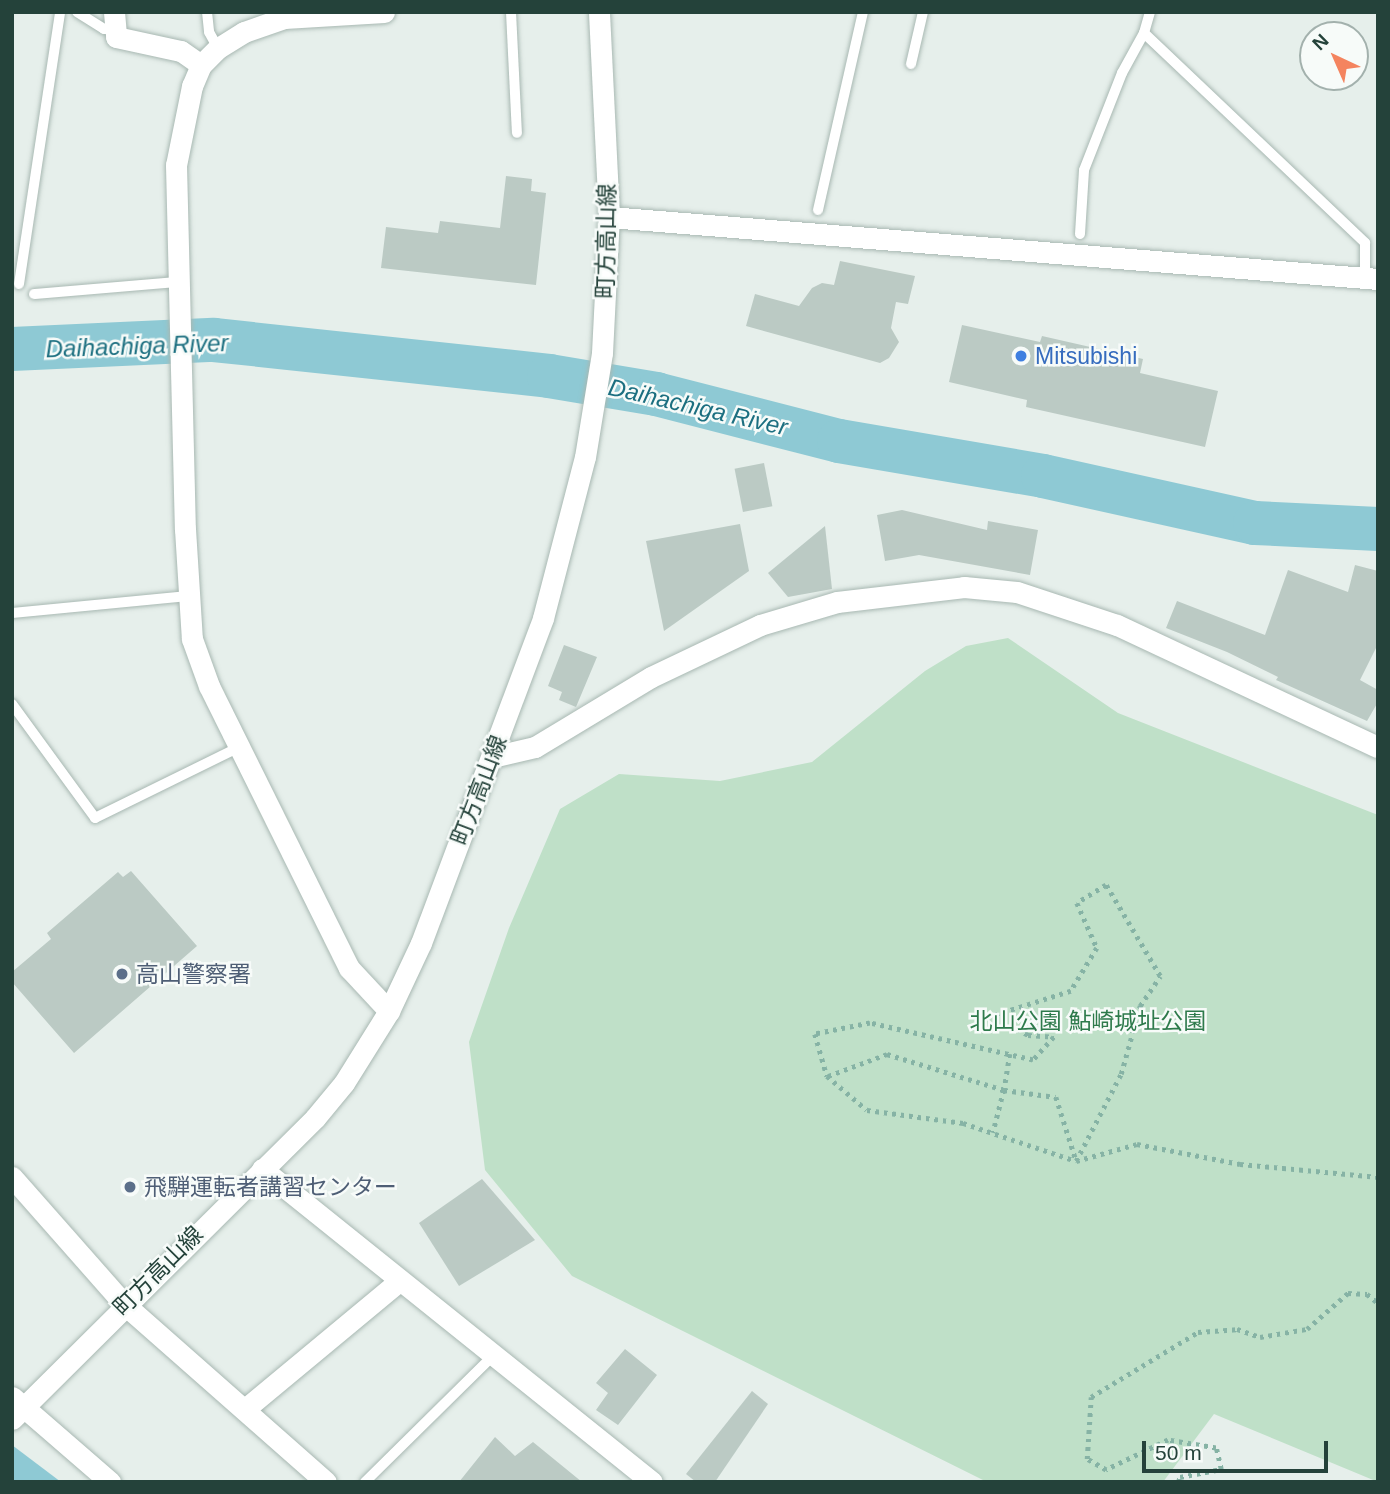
<!DOCTYPE html>
<html>
<head>
<meta charset="utf-8">
<style>
	body { margin:0 }
	#map { position:relative; width:1390px; height:1494px; overflow:hidden; background:#e6efeb; font-family:Helvetica,"Noto Sans JP",sans-serif }
	div>[style] { position:absolute }
	.green>* { inset:0; background:#bfe0c8 }
	.water>* { inset:0; background:#8ec9d4 }
	.river>* { height:44px; margin:-22px; padding:0 22px; transform-origin:22px; border-radius:22px; background:#8ec9d4 }
	.building>* { inset:0; background:#bbcac4; transform-origin:0 0 }
	.path>* { height:4.5px; margin-top:-2.25px; transform-origin:0; background:repeating-linear-gradient(90deg,#86b3a5 0 3.5px,transparent 0 8.5px) }
	.roads { filter:drop-shadow(0 0 2px #a8b8b2) drop-shadow(0 0 2px #a8b8b2) }
	.lane>* { height:10px; margin:-5px; padding:0 5px; transform-origin:5px; border-radius:5px; background:#fff }
	.street>* { height:21px; margin:-10.5px; padding:0 10.5px; transform-origin:10.5px; border-radius:10.5px; background:#fff }
	.secondary>* { height:21px; margin:-10.5px; padding:0 10.5px; transform-origin:10.5px; border-radius:10.5px; background:#fff }
	.dots>* { width:19px; height:19px; translate:-50% -50%; box-sizing:border-box; border:4px solid #f7fbf9; border-radius:50% }
	span { translate:-50% -50%; white-space:nowrap; text-align:center; line-height:1.15; -webkit-text-stroke:5px #f7fbf9; paint-order:stroke }
	.street-label { font-size:23px; color:#24423a }
	.shop-label { font-size:23px; color:#366cbe }
	.left { translate:0 -50%; text-align:left }
	.service-label { font-size:23px; color:#4e5e75 }
	.park-label { font-size:23px; color:#2d7a4b }
	.water-label { font-size:24px; color:#1c6f80; font-style:italic }
	.frame { position:absolute; inset:0; border:14px solid #24423a; pointer-events:none }
	.north { position:absolute; left:1299px; top:21px; width:70px; height:70px; box-sizing:border-box; background:#f7fbf9; border:2px solid #a3b1ad; border-radius:50%; rotate:316deg; font-size:19px; font-weight:700; line-height:28px; text-align:center; color:#24423a }
	.north::after { content:''; display:block; margin:auto; width:24px; height:32px; background:#f4845f; clip-path:polygon(50% 0,100% 100%,50% 72%,0 100%) }
	.scale { position:absolute; left:1142px; top:1441px; width:186px; height:32px; box-sizing:border-box; border:4px solid #24423a; border-top:0; padding-left:9px; font-size:21px; line-height:24px; white-space:nowrap; color:#24423a; -webkit-text-stroke:5px #f7fbf9; paint-order:stroke }
</style>
</head>
<body>
<div id="map">
	<div class="green">
		<i style="clip-path:polygon(1008px 638px,1118px 713px,1378px 815px,1378px 1482px,1214px 1414px,1163px 1482px,987px 1482px,572px 1276px,485px 1170px,469px 1042px,509px 928px,560px 809px,619px 774px,720px 781px,812px 762px,925px 671px,966px 646px)"></i>
	</div>
	<div class="water">
		<i style="clip-path:polygon(12px 1445px,61px 1482px,12px 1482px)"></i>
	</div>
	<div class="river">
		<i style="left:12px;top:349px;width:202px;rotate:-2.6deg"></i>
		<i style="left:214px;top:340px;width:337px;rotate:6.1deg"></i>
		<i style="left:549px;top:376px;width:109px;rotate:9.5deg"></i>
		<i style="left:656px;top:394px;width:189px;rotate:14.4deg"></i>
		<i style="left:839px;top:441px;width:207px;rotate:9.7deg"></i>
		<i style="left:1043px;top:476px;width:217px;rotate:12.5deg"></i>
		<i style="left:1255px;top:523px;width:123px;rotate:2.8deg"></i>
	</div>
	<div class="building">
		<i style="clip-path:polygon(506px 176px,532px 179px,531px 191px,546px 193px,536px 285px,381px 268px,386px 227px,438px 233px,440px 221px,500px 228px)"></i>
		<i style="clip-path:polygon(840px 261px,915px 276px,908px 304px,896px 302px,891px 328px,899px 342px,889px 358px,880px 363px,746px 326px,755px 294px,799px 306px,812px 288px,822px 283px,834px 285px)"></i>
		<i style="clip-path:polygon(962px 325px,1040px 342px,1042px 336px,1143px 359px,1140px 373px,1218px 391px,1205px 447px,1026px 407px,1027px 400px,949px 382px)"></i>
		<i style="left:764px;top:463px;width:44px;height:30px;rotate:79deg"></i>
		<i style="clip-path:polygon(902px 510px,987px 530px,988px 521px,1038px 530px,1030px 575px,919px 555px,885px 561px,877px 515px)"></i>
		<i style="clip-path:polygon(740px 524px,749px 571px,664px 631px,646px 541px)"></i>
		<i style="clip-path:polygon(825px 526px,832px 589px,788px 597px,768px 573px)"></i>
		<i style="clip-path:polygon(1355px 565px,1378px 571px,1378px 644px,1360px 680px,1378px 690px,1378px 702px,1367px 721px,1276px 680px,1278px 677px,1227px 652px,1166px 628px,1177px 601px,1265px 635px,1288px 570px,1348px 592px)"></i>
		<i style="clip-path:polygon(564px 645px,597px 657px,576px 707px,559px 700px,562px 692px,548px 686px)"></i>
		<i style="clip-path:polygon(131px 871px,197px 946px,74px 1053px,12px 982px,12px 972px,51px 939px,47px 933px,118px 872px,123px 877px)"></i>
		<i style="clip-path:polygon(482px 1179px,535px 1240px,459px 1286px,419px 1223px)"></i>
		<i style="clip-path:polygon(625px 1349px,657px 1375px,618px 1425px,596px 1410px,608px 1393px,596px 1383px)"></i>
		<i style="clip-path:polygon(752px 1391px,768px 1404px,715px 1482px,696px 1482px,686px 1474px)"></i>
		<i style="clip-path:polygon(495px 1437px,515px 1456px,533px 1442px,582px 1482px,459px 1482px)"></i>
	</div>
	<div class="path">
		<i style="left:1010px;top:1054px;width:36px;rotate:99deg"></i>
		<i style="left:1004px;top:1090px;width:52px;rotate:7.7deg"></i>
		<i style="left:1056px;top:1097px;width:66px;rotate:72.4deg"></i>
		<i style="left:828px;top:1076px;width:63px;rotate:-20.4deg"></i>
		<i style="left:887px;top:1054px;width:122px;rotate:17.1deg"></i>
		<i style="left:1004px;top:1090px;width:44px;rotate:104.3deg"></i>
		<i style="left:1076px;top:1161px;width:98px;rotate:-62.7deg"></i>
		<i style="left:1121px;top:1074px;width:71px;rotate:-74.4deg"></i>
		<i style="left:1140px;top:1006px;width:36px;rotate:-56deg"></i>
		<i style="left:1160px;top:976px;width:106px;rotate:-120.7deg"></i>
		<i style="left:1106px;top:885px;width:34px;rotate:148deg"></i>
		<i style="left:1077px;top:903px;width:49px;rotate:66deg"></i>
		<i style="left:1097px;top:948px;width:50px;rotate:121.2deg"></i>
		<i style="left:1071px;top:991px;width:79px;rotate:162.3deg"></i>
		<i style="left:996px;top:1015px;width:38px;rotate:32deg"></i>
		<i style="left:1028px;top:1035px;width:26px;rotate:4deg"></i>
		<i style="left:1054px;top:1037px;width:31px;rotate:132deg"></i>
		<i style="left:1033px;top:1060px;width:167px;rotate:-167.2deg"></i>
		<i style="left:870px;top:1023px;width:56px;rotate:168.7deg"></i>
		<i style="left:815px;top:1034px;width:44px;rotate:74.1deg"></i>
		<i style="left:827px;top:1076px;width:52px;rotate:40.4deg"></i>
		<i style="left:867px;top:1110px;width:97px;rotate:7.7deg"></i>
		<i style="left:963px;top:1123px;width:119px;rotate:18.6deg"></i>
		<i style="left:1076px;top:1161px;width:63px;rotate:-15.6deg"></i>
		<i style="left:1137px;top:1144px;width:105px;rotate:11deg"></i>
		<i style="left:1240px;top:1164px;width:139px;rotate:5.4deg"></i>
		<i style="left:1178px;top:1482px;width:5px;rotate:-68deg"></i>
		<i style="left:1180px;top:1477px;width:42px;rotate:-11deg"></i>
		<i style="left:1221px;top:1469px;width:22px;rotate:-103deg"></i>
		<i style="left:1216px;top:1448px;width:49px;rotate:-170.5deg"></i>
		<i style="left:1168px;top:1440px;width:69px;rotate:154.2deg"></i>
		<i style="left:1106px;top:1470px;width:22px;rotate:-150deg"></i>
		<i style="left:1087px;top:1459px;width:62px;rotate:-86.3deg"></i>
		<i style="left:1091px;top:1397px;width:125px;rotate:-31.3deg"></i>
		<i style="left:1198px;top:1332px;width:39px;rotate:-4deg"></i>
		<i style="left:1237px;top:1329px;width:24px;rotate:19deg"></i>
		<i style="left:1260px;top:1337px;width:48px;rotate:-9.7deg"></i>
		<i style="left:1307px;top:1329px;width:55px;rotate:-41.3deg"></i>
		<i style="left:1348px;top:1293px;width:19px;rotate:3deg"></i>
		<i style="left:1367px;top:1294px;width:14px;rotate:39deg"></i>
	</div>
	<div class="roads">
		<div class="lane">
			<i style="left:77px;top:12px;width:32px;rotate:32deg"></i>
			<i style="left:104px;top:29px;width:11px"></i>
			<i style="left:207px;top:12px;width:20px;rotate:84deg"></i>
			<i style="left:209px;top:32px;width:18px;rotate:61deg"></i>
			<i style="left:511px;top:12px;width:121px;rotate:87.2deg"></i>
			<i style="left:1150px;top:12px;width:22px;rotate:106deg"></i>
			<i style="left:1144px;top:33px;width:305px;rotate:43.5deg"></i>
			<i style="left:1365px;top:243px;width:35px;rotate:90deg"></i>
			<i style="left:911px;top:64px;width:53px;rotate:-77deg"></i>
			<i style="left:818px;top:210px;width:203px;rotate:-77.2deg"></i>
			<i style="left:1080px;top:234px;width:64px;rotate:-86.4deg"></i>
			<i style="left:1084px;top:170px;width:104px;rotate:-68.6deg"></i>
			<i style="left:1122px;top:73px;width:46px;rotate:-61.2deg"></i>
			<i style="left:19px;top:284px;width:275px;rotate:-81.4deg"></i>
			<i style="left:34px;top:294px;width:144px;rotate:-4.8deg"></i>
			<i style="left:12px;top:613px;width:177px;rotate:-5.5deg"></i>
			<i style="left:12px;top:704px;width:141px;rotate:53.9deg"></i>
			<i style="left:95px;top:818px;width:161px;rotate:-26.2deg"></i>
			<i style="left:365px;top:1482px;width:181px;rotate:-44.6deg"></i>
		</div>
		<div class="street">
			<i style="left:114px;top:12px;width:25px;rotate:85deg"></i>
			<i style="left:116px;top:37px;width:66px;rotate:12.2deg"></i>
			<i style="left:181px;top:51px;width:24px;rotate:35deg"></i>
			<i style="left:384px;top:12px;width:100px;rotate:176.6deg"></i>
			<i style="left:284px;top:18px;width:42px;rotate:160.7deg"></i>
			<i style="left:244px;top:32px;width:31px;rotate:148deg"></i>
			<i style="left:218px;top:48px;width:24px;rotate:135deg"></i>
			<i style="left:201px;top:65px;width:23px;rotate:113deg"></i>
			<i style="left:192px;top:86px;width:81px;rotate:101.4deg"></i>
			<i style="left:176px;top:165px;width:364px;rotate:88.6deg"></i>
			<i style="left:185px;top:529px;width:110px;rotate:86.4deg"></i>
			<i style="left:192px;top:639px;width:50px;rotate:70.1deg"></i>
			<i style="left:209px;top:686px;width:315px;rotate:63.6deg"></i>
			<i style="left:349px;top:968px;width:59px;rotate:47.1deg"></i>
			<i style="left:492px;top:757px;width:44px;rotate:-13.1deg"></i>
			<i style="left:535px;top:747px;width:135px;rotate:-31.1deg"></i>
			<i style="left:651px;top:677px;width:121px;rotate:-25.5deg"></i>
			<i style="left:760px;top:625px;width:80px;rotate:-16.6deg"></i>
			<i style="left:837px;top:602px;width:128px;rotate:-6.7deg"></i>
			<i style="left:964px;top:587px;width:53px;rotate:5.4deg"></i>
			<i style="left:1017px;top:592px;width:105px;rotate:18.3deg"></i>
			<i style="left:1117px;top:625px;width:288px;rotate:25.1deg"></i>
			<i style="left:262px;top:1169px;width:500px;rotate:38.75deg"></i>
			<i style="left:12px;top:1177px;width:169px;rotate:48.6deg"></i>
			<i style="left:124px;top:1304px;width:269px;rotate:41.4deg"></i>
			<i style="left:12px;top:1397px;width:130px;rotate:40.9deg"></i>
			<i style="left:245px;top:1409px;width:200px;rotate:-39.7deg"></i>
		</div>
		<div class="secondary">
			<i style="left:609px;top:217px;width:771px;rotate:4.61deg"></i>
			<i style="left:12px;top:1419px;width:427px;rotate:-44.8deg"></i>
			<i style="left:315px;top:1118px;width:45px;rotate:-50.4deg"></i>
			<i style="left:344px;top:1083px;width:85px;rotate:-58deg"></i>
			<i style="left:389px;top:1011px;width:75px;rotate:-64.8deg"></i>
			<i style="left:421px;top:943px;width:347px;rotate:-69.4deg"></i>
			<i style="left:543px;top:618px;width:166px;rotate:-75.4deg"></i>
			<i style="left:585px;top:457px;width:105px;rotate:-80.7deg"></i>
			<i style="left:602px;top:353px;width:136px;rotate:-87.1deg"></i>
			<i style="left:609px;top:217px;width:205px;rotate:-92.8deg"></i>
		</div>
	</div>
	<div class="dots">
		<i style="left:1021px;top:356px;background:#3f7fe0"></i>
		<i style="left:122px;top:974px;background:#5c6f8a"></i>
		<i style="left:130px;top:1187px;background:#5c6f8a"></i>
	</div>
	<div class="street-label">
		<span style="left:606px;top:241px;rotate:-89deg">町方高山線</span>
		<span style="left:479px;top:790px;rotate:-69deg">町方高山線</span>
		<span style="left:158px;top:1271px;rotate:-45deg">町方高山線</span>
	</div>
	<div class="shop-label">
		<span class="left" style="left:1035px;top:356px">Mitsubishi</span>
	</div>
	<div class="service-label">
		<span class="left" style="left:136px;top:974px">高山警察署</span>
		<span class="left" style="left:144px;top:1187px">飛騨運転者講習センター</span>
	</div>
	<div class="park-label">
		<span style="left:1088px;top:1021px">北山公園 鮎崎城址公園</span>
	</div>
	<div class="water-label">
		<span style="left:137px;top:346px;rotate:-2deg">Daihachiga River</span>
		<span style="left:698px;top:407px;rotate:13deg">Daihachiga River</span>
	</div>
	<div class="frame"></div>
	<div class="north">N</div>
	<div class="scale">50 m</div>
</div>
</body>
</html>
